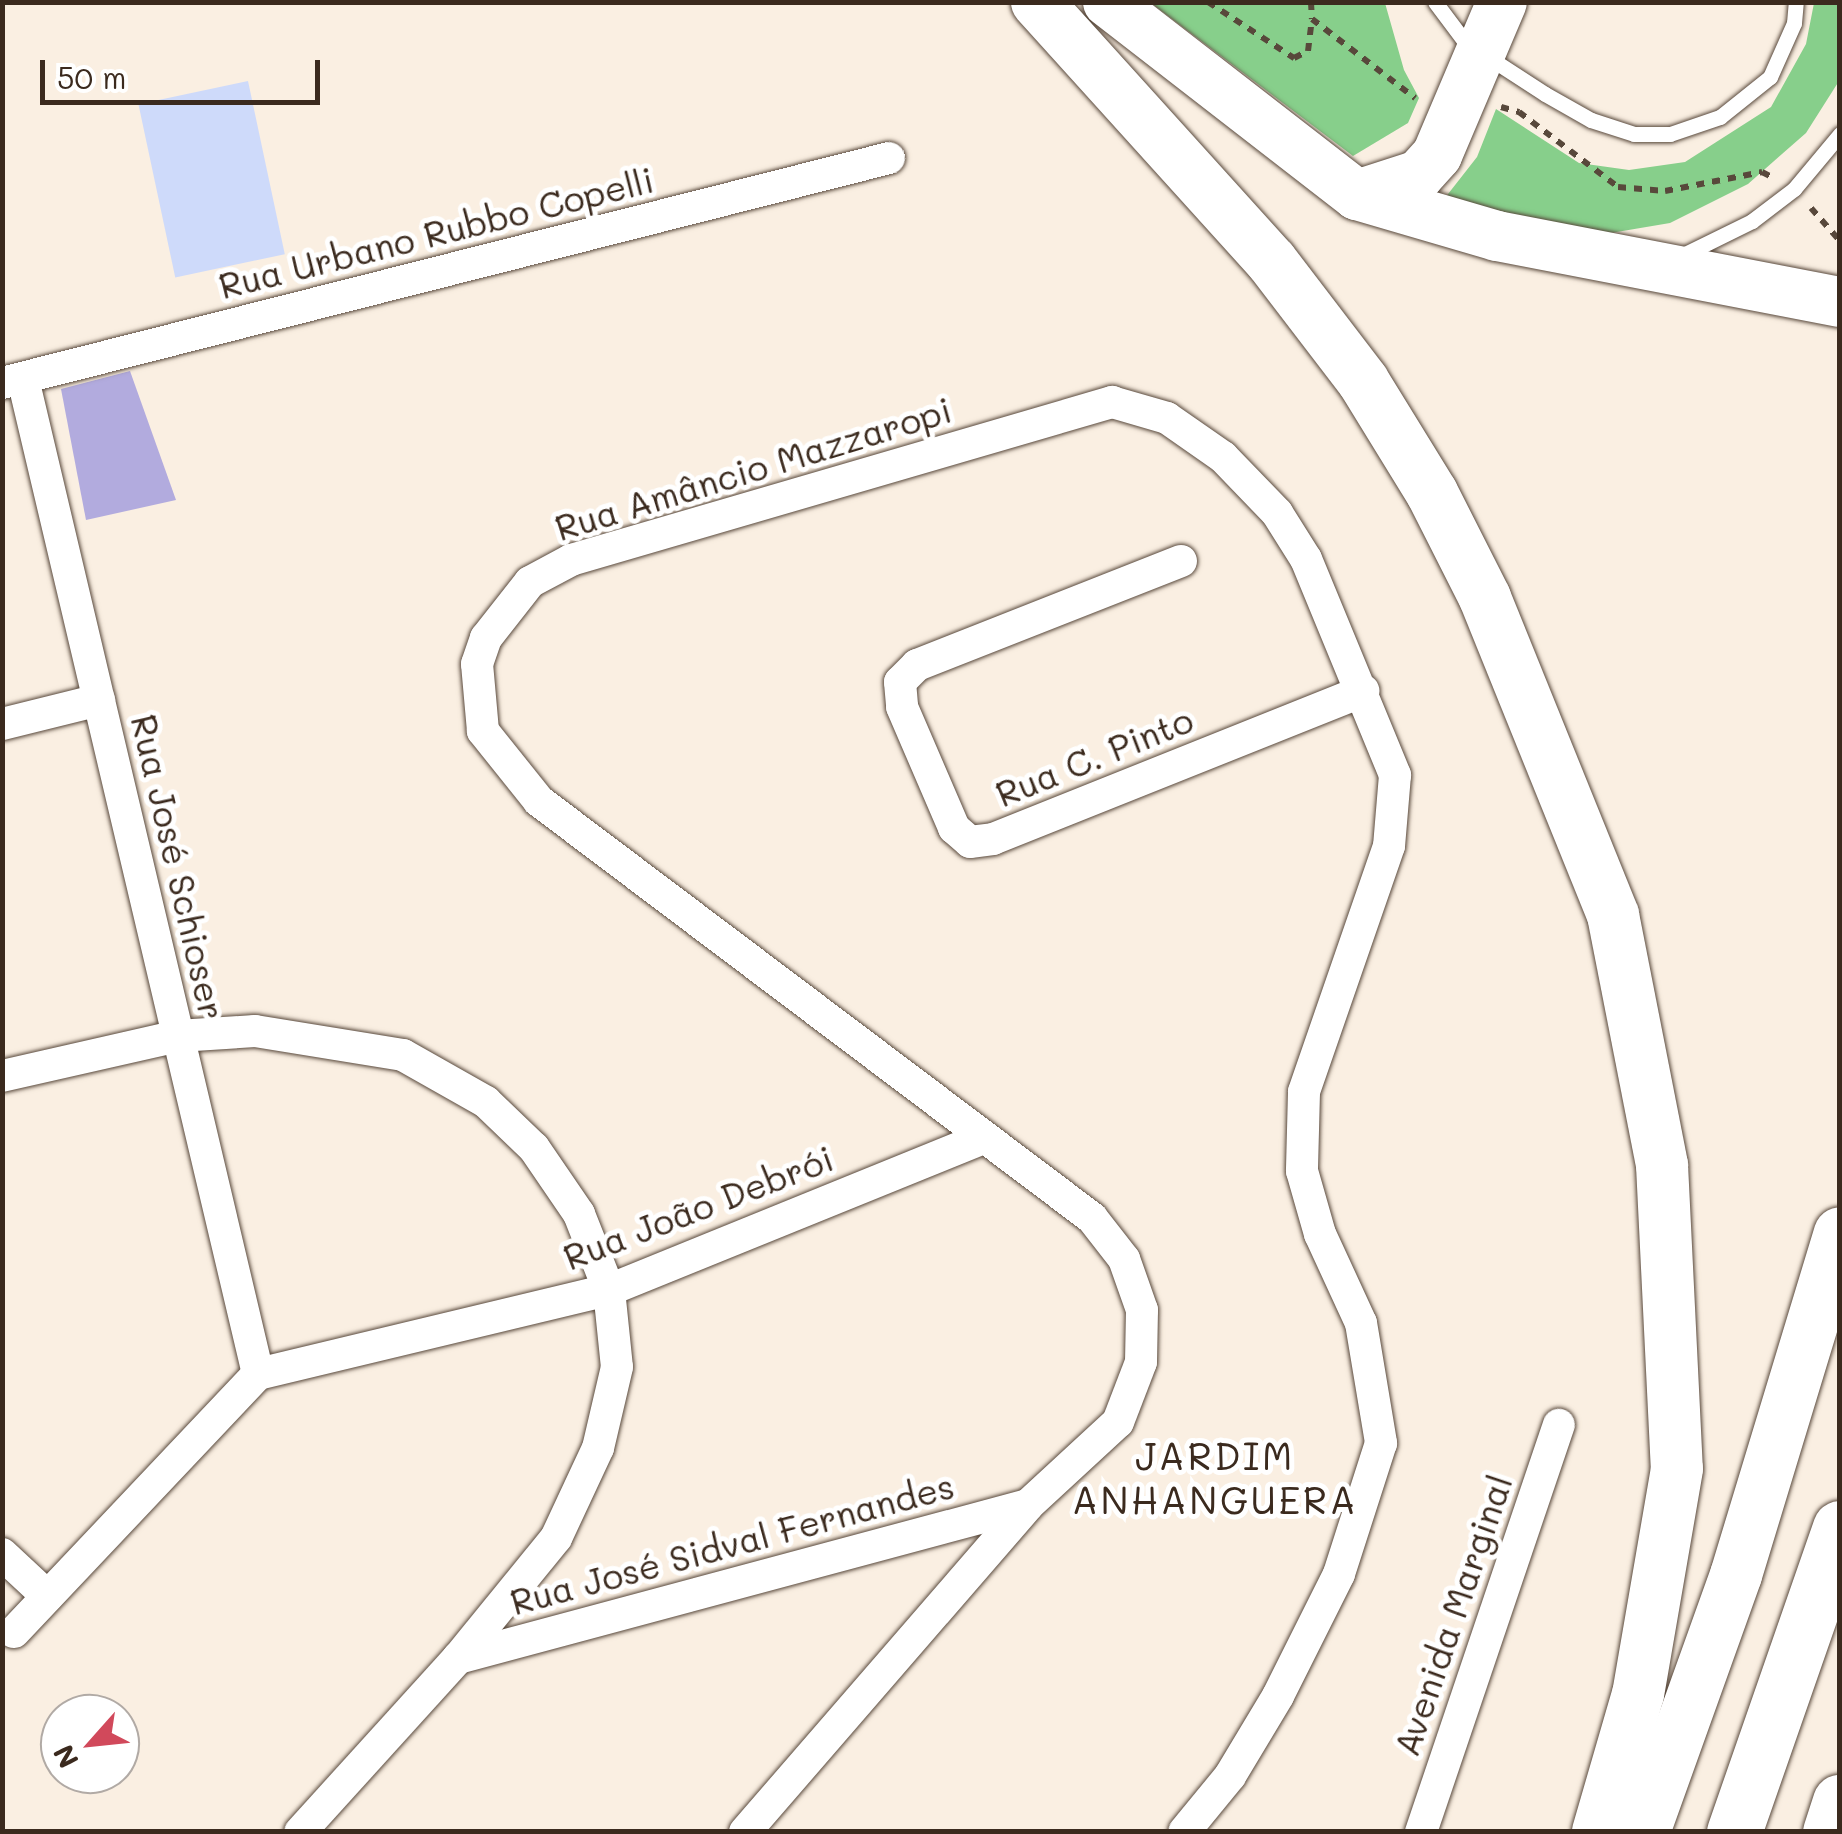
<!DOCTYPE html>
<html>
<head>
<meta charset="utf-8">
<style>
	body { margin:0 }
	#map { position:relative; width:1842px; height:1834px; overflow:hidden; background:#faefe2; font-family:Mali,sans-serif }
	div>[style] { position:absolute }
	.built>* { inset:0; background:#cedafa; transform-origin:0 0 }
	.green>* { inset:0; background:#87cf8b }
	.building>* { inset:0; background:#b2abde }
	.path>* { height:6px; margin-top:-3px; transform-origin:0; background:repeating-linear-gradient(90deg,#58483b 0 8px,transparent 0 16px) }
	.roads { filter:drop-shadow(0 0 2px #58483b) drop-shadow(0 0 2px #58483b) }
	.service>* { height:15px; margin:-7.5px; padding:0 7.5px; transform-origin:7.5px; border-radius:7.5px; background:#fff }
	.minor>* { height:32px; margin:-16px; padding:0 16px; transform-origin:16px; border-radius:16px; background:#fff }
	.primary>* { height:50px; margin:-25px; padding:0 25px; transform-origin:25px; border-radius:25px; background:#fff }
	.trunk>* { height:52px; margin:-26px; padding:0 26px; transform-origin:26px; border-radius:26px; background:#fff }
	.motorway>* { height:55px; margin:-27.5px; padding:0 27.5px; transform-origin:27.5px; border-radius:27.5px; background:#fff }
	span { translate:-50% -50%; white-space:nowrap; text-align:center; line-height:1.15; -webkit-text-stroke:10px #fff; paint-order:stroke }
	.street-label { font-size:35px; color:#3b2a1e }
	.neighbourhood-label { font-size:38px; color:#3b2a1e; letter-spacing:2.5px }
	.frame { position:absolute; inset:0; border:5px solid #3b2a1e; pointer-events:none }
	.north { position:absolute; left:40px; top:1694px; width:100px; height:100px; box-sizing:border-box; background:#fff; border:2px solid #b1aaa5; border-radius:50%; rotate:243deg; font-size:28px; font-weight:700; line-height:40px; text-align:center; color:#3b2a1e }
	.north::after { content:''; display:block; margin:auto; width:35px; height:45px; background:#d1495b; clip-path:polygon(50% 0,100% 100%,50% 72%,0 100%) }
	.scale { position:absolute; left:40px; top:60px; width:280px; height:45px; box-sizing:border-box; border:5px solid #3b2a1e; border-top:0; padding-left:12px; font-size:30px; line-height:35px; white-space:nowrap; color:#3b2a1e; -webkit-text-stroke:8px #fff; paint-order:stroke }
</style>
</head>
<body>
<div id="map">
	<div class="built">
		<i style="left:248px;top:81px;width:177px;height:112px;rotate:78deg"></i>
	</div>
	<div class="green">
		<i style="clip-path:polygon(1151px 3px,1385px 3px,1404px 70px,1419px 98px,1408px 123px,1353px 156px)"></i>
		<i style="clip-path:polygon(1814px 3px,1839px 3px,1839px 81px,1806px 133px,1748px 184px,1670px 223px,1587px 237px,1441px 203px,1477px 157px,1496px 109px,1579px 163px,1629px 170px,1685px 162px,1771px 107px,1806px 44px)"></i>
	</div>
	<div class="building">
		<i style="clip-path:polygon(130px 371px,176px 500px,86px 520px,61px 389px)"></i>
	</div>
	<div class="path">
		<i style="left:1208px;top:2px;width:103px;rotate:33.1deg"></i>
		<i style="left:1294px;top:58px;width:16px;rotate:-27deg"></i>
		<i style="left:1308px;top:51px;width:32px;rotate:-83deg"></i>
		<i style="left:1312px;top:19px;width:130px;rotate:37.5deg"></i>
		<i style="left:1311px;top:2px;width:17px;rotate:87deg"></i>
		<i style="left:1501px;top:107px;width:19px;rotate:16deg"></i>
		<i style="left:1519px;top:112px;width:124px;rotate:37.1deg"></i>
		<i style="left:1618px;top:187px;width:47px;rotate:4.9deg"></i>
		<i style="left:1665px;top:191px;width:99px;rotate:-11.1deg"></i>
		<i style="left:1762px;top:172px;width:9px;rotate:27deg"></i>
		<i style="left:1811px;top:208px;width:44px;rotate:48.7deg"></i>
	</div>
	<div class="roads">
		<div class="service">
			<i style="left:1435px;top:2px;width:50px;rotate:53.1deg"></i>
			<i style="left:1465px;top:42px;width:95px;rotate:33deg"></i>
			<i style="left:1545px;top:94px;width:53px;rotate:29.5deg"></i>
			<i style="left:1591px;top:120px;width:45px;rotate:18deg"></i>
			<i style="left:1634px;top:134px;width:36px"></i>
			<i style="left:1670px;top:134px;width:53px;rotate:-18.8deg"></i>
			<i style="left:1720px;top:117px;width:64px;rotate:-38.7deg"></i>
			<i style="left:1770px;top:77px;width:59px;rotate:-66deg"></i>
			<i style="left:1794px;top:23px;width:21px;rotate:-85deg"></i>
			<i style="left:1681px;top:256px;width:79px;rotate:-26.2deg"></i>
			<i style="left:1752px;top:221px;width:53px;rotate:-37.3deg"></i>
			<i style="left:1794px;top:189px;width:72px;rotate:-50.1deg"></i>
		</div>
		<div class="minor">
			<i style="left:23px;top:379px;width:1022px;rotate:76.71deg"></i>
			<i style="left:2px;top:383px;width:915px;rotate:-14.23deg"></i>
			<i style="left:1181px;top:561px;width:284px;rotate:158.5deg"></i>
			<i style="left:917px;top:665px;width:24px;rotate:135deg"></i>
			<i style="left:900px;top:682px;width:25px;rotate:85deg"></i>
			<i style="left:902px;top:707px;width:132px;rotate:66.7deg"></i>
			<i style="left:954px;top:828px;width:21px;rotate:41deg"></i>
			<i style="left:970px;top:842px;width:23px;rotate:-7deg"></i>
			<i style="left:993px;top:839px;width:399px;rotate:-21.8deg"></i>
			<i style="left:2px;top:724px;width:100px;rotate:-13.9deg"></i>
			<i style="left:2px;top:1076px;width:180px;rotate:-12.8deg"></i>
			<i style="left:178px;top:1036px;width:77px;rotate:-3.7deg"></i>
			<i style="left:255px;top:1031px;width:150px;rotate:9.2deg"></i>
			<i style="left:403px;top:1055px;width:95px;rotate:29.5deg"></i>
			<i style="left:486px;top:1102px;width:66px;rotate:43.8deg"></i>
			<i style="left:534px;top:1148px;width:80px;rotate:55.7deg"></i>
			<i style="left:579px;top:1214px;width:82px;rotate:68.5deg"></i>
			<i style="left:609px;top:1290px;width:77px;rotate:84.1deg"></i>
			<i style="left:617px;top:1367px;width:83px;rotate:103.2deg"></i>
			<i style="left:598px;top:1448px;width:99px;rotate:115deg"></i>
			<i style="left:556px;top:1538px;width:155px;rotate:129.2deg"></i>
			<i style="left:458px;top:1658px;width:235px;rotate:132.2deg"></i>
			<i style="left:258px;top:1374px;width:361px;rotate:-13.5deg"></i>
			<i style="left:609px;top:1290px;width:405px;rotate:-22.1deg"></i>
			<i style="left:2px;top:1554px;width:62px;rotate:43deg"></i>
			<i style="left:14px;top:1632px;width:355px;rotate:-46.6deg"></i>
			<i style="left:458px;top:1658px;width:590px;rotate:-15.03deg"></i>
			<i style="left:745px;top:1832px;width:432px;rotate:-49.1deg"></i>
			<i style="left:1028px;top:1505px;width:122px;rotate:-42.7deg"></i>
			<i style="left:1118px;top:1422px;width:64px;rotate:-69deg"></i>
			<i style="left:1141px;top:1362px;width:52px;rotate:-88.9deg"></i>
			<i style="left:1142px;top:1310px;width:54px;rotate:-109.4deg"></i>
			<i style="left:1124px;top:1259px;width:52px;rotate:-128deg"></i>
			<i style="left:1092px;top:1218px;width:693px;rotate:-142.98deg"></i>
			<i style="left:539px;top:801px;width:90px;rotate:-128.7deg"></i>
			<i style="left:483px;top:731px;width:67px;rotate:-95.1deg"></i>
			<i style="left:477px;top:664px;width:28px;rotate:-71deg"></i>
			<i style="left:486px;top:638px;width:71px;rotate:-51.8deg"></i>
			<i style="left:530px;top:582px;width:47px;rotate:-28.2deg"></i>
			<i style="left:571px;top:560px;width:564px;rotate:-16.28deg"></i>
			<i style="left:1112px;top:402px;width:57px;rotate:16.2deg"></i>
			<i style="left:1167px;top:418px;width:68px;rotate:34.9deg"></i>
			<i style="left:1223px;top:457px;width:78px;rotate:46deg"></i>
			<i style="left:1277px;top:513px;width:54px;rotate:57.8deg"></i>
			<i style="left:1306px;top:559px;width:234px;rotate:67.6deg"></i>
			<i style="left:1395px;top:775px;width:71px;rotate:94.8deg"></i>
			<i style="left:1389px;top:846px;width:260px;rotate:109.1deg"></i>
			<i style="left:1304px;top:1092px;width:79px;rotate:91.5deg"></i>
			<i style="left:1302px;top:1171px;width:66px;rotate:74.1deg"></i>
			<i style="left:1320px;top:1234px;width:98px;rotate:65.3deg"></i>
			<i style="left:1361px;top:1323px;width:122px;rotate:80.5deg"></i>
			<i style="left:1381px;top:1443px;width:138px;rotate:107.8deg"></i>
			<i style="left:1339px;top:1574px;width:136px;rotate:116.6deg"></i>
			<i style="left:1278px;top:1696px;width:93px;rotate:121deg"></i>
			<i style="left:1230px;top:1776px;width:72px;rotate:129.4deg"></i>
			<i style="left:1421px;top:1832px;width:430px;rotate:-71.3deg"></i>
		</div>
		<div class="primary">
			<i style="left:1108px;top:2px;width:315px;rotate:37.8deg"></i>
			<i style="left:1357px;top:195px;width:146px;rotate:16.3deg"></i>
			<i style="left:1497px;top:236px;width:349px;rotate:10.9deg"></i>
			<i style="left:1357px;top:195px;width:65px;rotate:-17.9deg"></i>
			<i style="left:1419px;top:175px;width:27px;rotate:-48deg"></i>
			<i style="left:1437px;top:155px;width:166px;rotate:-67deg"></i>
		</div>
		<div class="trunk">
			<i style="left:1037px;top:2px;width:350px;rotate:47.9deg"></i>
			<i style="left:1272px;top:262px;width:150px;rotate:52.6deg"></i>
			<i style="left:1363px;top:381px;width:132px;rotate:58.4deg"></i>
			<i style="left:1432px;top:493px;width:118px;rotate:63.2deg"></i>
			<i style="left:1485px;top:598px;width:342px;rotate:68deg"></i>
			<i style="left:1613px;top:915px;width:255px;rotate:78.9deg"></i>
			<i style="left:1662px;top:1165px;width:304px;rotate:87.2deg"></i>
			<i style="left:1677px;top:1469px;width:228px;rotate:99.8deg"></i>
			<i style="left:1638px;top:1694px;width:144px;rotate:106.2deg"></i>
			<i style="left:1644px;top:1832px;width:273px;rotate:-70.3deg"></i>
			<i style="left:1736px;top:1575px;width:357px;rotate:-73.1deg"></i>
		</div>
		<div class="motorway">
			<i style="left:1734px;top:1832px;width:322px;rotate:-70.8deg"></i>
			<i style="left:1830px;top:1832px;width:32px;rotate:-72deg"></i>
		</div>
	</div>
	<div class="street-label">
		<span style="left:436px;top:232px;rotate:-14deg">Rua Urbano Rubbo Copelli</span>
		<span style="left:753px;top:468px;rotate:-17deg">Rua Amâncio Mazzaropi</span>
		<span style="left:1094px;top:756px;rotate:-22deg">Rua C. Pinto</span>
		<span style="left:179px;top:867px;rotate:77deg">Rua José Schioser</span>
		<span style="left:698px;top:1207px;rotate:-21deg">Rua João Debrói</span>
		<span style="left:732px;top:1543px;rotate:-15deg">Rua José Sidval Fernandes</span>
		<span style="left:1452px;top:1615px;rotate:-71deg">Avenida Marginal</span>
	</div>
	<div class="neighbourhood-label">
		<span style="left:1215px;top:1478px">JARDIM<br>ANHANGUERA</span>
	</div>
	<div class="frame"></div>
	<div class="north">N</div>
	<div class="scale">50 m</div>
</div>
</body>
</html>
